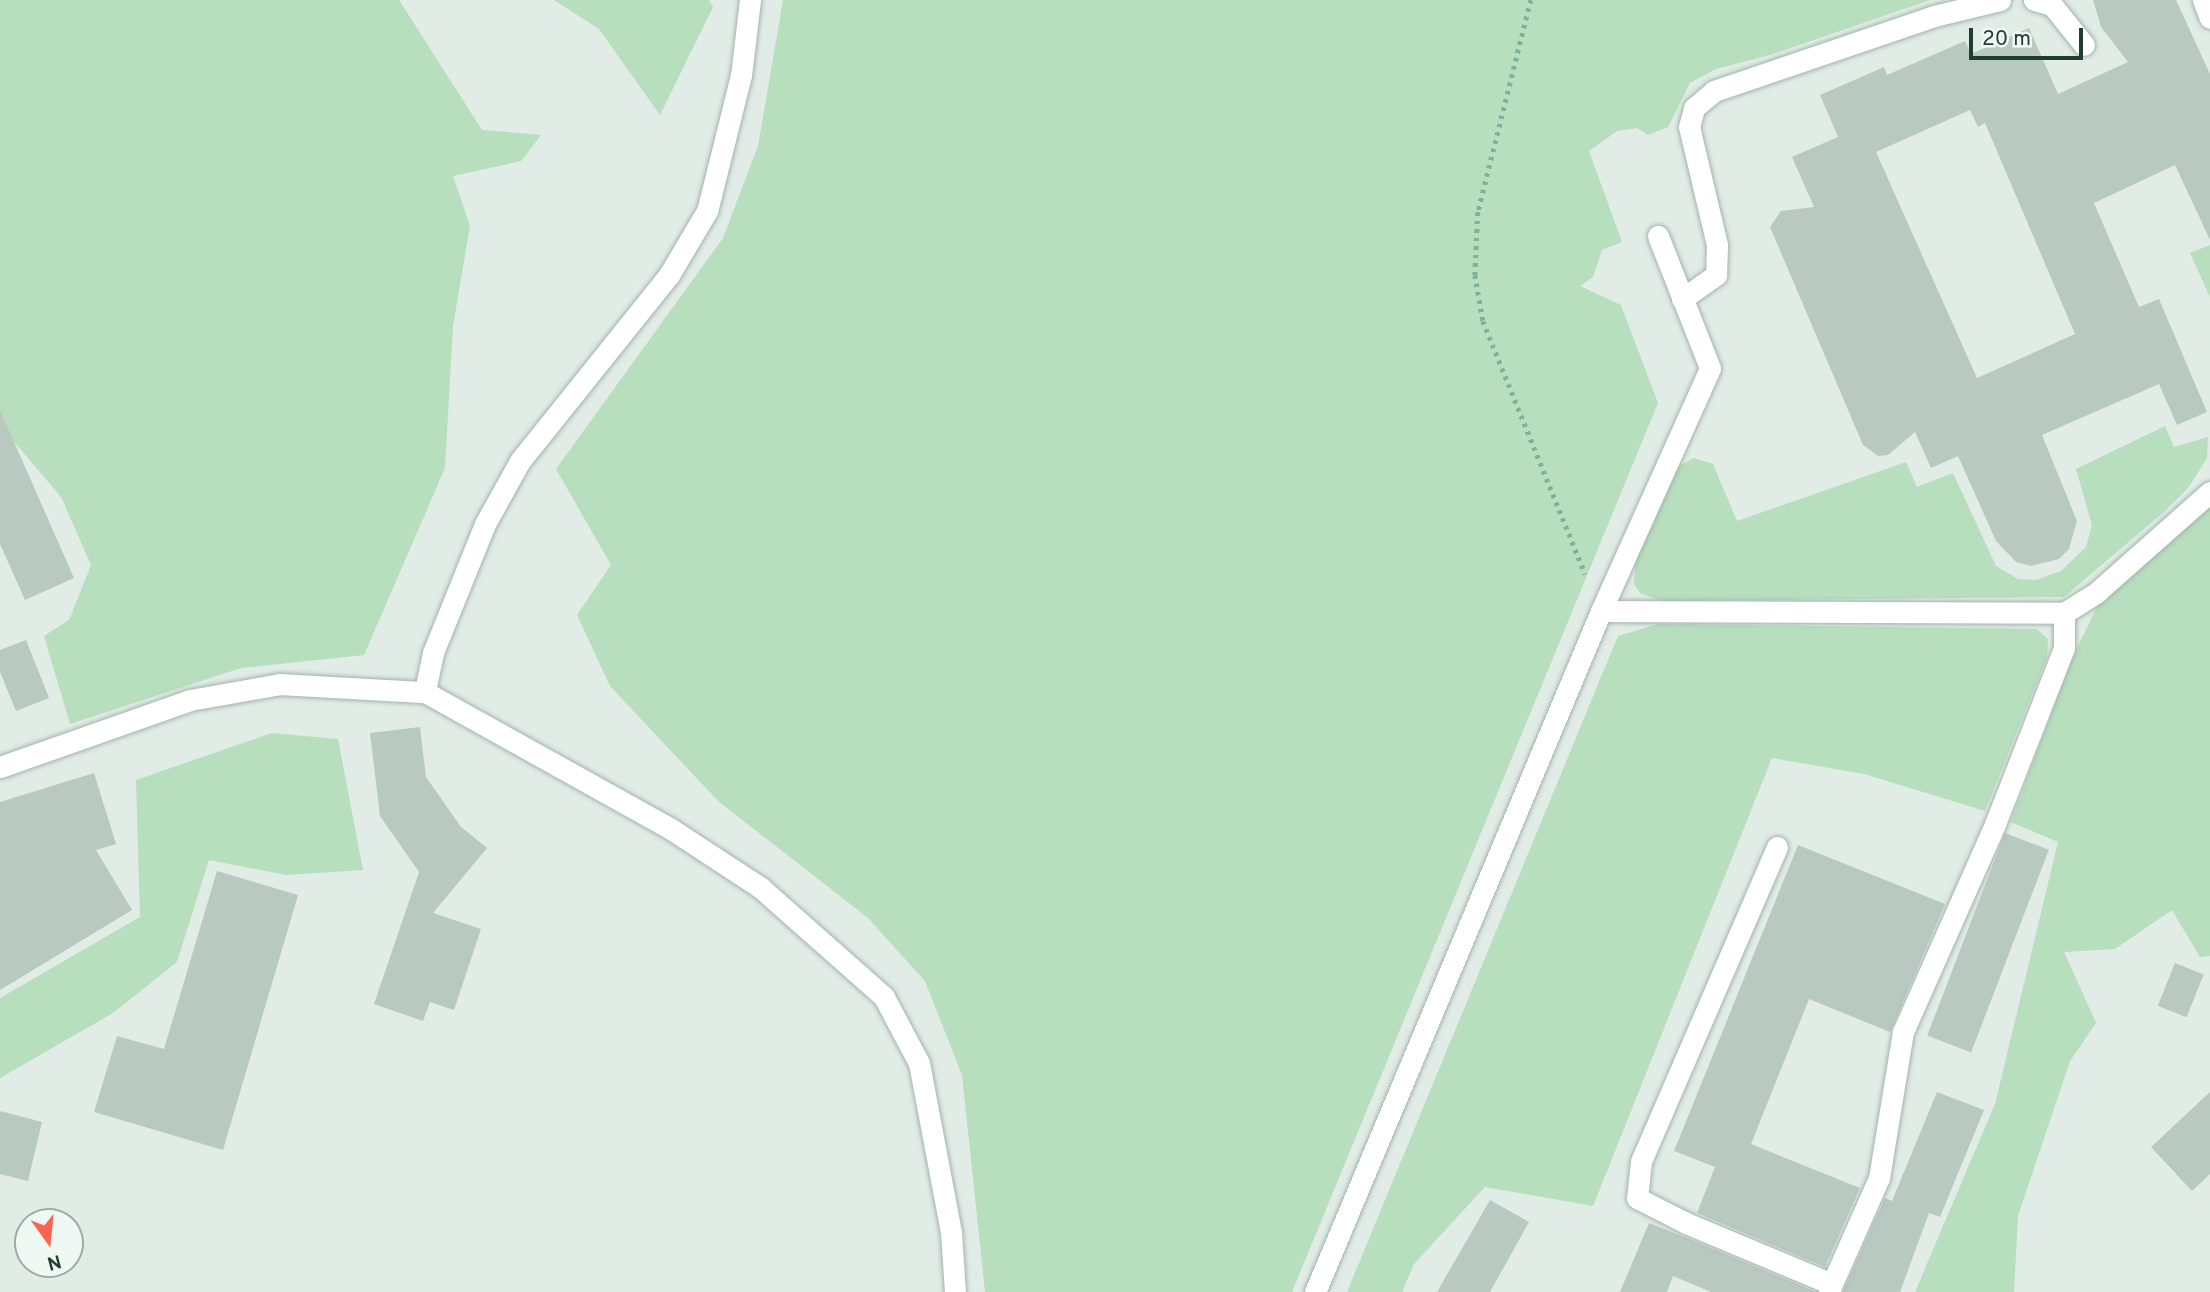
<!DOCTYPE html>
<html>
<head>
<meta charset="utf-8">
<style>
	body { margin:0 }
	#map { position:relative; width:2210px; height:1292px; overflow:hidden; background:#e0ece5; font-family:Overpass,sans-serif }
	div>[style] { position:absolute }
	.green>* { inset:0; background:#b7debd }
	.building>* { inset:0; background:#b8cac0; transform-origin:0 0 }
	.path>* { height:4.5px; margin-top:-2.25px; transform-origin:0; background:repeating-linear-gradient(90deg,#7eb19b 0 3.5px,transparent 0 8.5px) }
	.roads { filter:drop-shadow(0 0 2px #a2b4ac) drop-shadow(0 0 2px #a2b4ac) }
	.lane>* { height:21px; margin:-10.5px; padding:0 10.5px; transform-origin:10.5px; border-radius:10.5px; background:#fff }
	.street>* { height:21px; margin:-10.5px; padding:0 10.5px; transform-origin:10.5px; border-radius:10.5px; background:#fff }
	span { translate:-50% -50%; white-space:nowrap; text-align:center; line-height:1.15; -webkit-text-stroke:7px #f0f8f3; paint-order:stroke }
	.north { position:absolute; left:14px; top:1208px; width:70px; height:70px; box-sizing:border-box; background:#f0f8f3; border:2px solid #9cada6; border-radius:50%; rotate:165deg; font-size:19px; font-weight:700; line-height:28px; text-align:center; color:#1f3d32 }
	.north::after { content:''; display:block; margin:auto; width:24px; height:32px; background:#fa6650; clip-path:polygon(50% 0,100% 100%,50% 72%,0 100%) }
	.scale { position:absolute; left:1969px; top:28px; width:114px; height:32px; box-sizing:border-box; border:4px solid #1f3d32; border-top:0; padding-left:9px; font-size:21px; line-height:24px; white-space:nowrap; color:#1f3d32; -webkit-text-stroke:5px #f0f8f3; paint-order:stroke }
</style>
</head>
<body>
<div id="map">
	<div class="green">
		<i style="clip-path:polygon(0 0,399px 0,482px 130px,541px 135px,521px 161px,453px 176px,470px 226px,453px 326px,445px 468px,364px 655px,241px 668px,70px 724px,44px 636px,69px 620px,91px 565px,61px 497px,0 425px)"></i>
		<i style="clip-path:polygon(554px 0,709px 0,713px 7px,660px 115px,599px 29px)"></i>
		<i style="clip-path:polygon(783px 0,1930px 0,1770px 55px,1716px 69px,1690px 83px,1668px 127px,1648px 135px,1637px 128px,1617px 131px,1589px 151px,1622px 242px,1602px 250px,1593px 277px,1580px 286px,1621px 305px,1658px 403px,1292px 1292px,985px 1292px,962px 1075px,925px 981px,868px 918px,718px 801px,610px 686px,577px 615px,611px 565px,556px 469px,723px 238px,758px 146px)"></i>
		<i style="clip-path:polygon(2210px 245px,2210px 297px,2190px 253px)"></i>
		<i style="clip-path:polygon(2165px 426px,2174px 447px,2208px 437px,2207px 458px,2188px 488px,2166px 510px,2064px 597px,1662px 601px,1640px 593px,1634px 584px,1636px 557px,1675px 468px,1694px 458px,1713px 464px,1737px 521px,1906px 462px,1917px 487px,1953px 473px,1996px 566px,2018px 579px,2036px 580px,2061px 571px,2086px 547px,2092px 525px,2076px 469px)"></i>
		<i style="clip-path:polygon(2210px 504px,2210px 956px,2200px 957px,2172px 910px,2115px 949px,2064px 952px,2096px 1023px,2070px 1061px,2018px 1216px,2014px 1292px,1915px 1292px,1995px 1104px,2058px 842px,2011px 822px,2073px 656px,2100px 601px)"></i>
		<i style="clip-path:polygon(1658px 624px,2037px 629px,2048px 639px,2047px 657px,1985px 811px,1864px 774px,1772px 758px,1593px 1206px,1485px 1187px,1414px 1264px,1402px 1292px,1347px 1292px,1618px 636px)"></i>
		<i style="clip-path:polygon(272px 733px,338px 739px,363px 870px,286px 875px,209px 860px,177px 962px,113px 1013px,0 1078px,0 998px,140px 917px,136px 780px)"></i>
	</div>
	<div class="building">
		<i style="clip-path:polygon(evenodd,2093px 0,2176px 0,2210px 74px,2210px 240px,2175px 165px,2094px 203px,2139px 307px,2159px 299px,2207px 412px,2177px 425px,2159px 384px,2042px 435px,2077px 521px,2069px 549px,2059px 559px,2031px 566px,2016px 562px,1996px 541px,1958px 456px,1931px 468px,1915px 432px,1888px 455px,1878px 456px,1863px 445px,1770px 227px,1781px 211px,1814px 207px,1792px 157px,1838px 137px,1820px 95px,1884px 67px,1887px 75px,1965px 41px,1971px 54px,2029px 28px,2058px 94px,2128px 62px,2101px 27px,2093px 0,1970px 110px,1978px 127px,1985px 123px,2075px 334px,1977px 378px,1876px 152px,1970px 110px)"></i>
		<i style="clip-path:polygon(0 410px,74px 578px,25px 600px,0 544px)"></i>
		<i style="clip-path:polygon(26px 640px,49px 698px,16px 711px,0 672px,0 650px)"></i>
		<i style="clip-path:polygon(420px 727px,426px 777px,461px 827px,487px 848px,433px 913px,481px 929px,454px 1010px,430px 1002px,423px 1021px,374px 1004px,419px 872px,380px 816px,370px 733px)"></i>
		<i style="clip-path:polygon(94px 773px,116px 844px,96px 850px,132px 910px,0 990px,0 802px)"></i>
		<i style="left:2005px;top:833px;width:47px;height:217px;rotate:21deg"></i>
		<i style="clip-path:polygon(1798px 845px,1945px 904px,1890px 1032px,1809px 999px,1751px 1144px,1860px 1188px,1825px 1267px,1697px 1213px,1715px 1167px,1674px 1151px)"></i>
		<i style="clip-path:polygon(217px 871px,298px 895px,223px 1150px,94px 1112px,117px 1036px,164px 1049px)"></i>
		<i style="left:2175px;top:963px;width:31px;height:46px;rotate:22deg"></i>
		<i style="clip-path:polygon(1937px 1092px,1984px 1110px,1940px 1217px,1929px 1213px,1900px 1292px,1843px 1292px,1885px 1198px,1892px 1201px)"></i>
		<i style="clip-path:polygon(2210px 1092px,2210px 1174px,2192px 1191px,2151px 1147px)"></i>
		<i style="clip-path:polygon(0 1111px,42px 1122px,28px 1181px,0 1174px)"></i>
		<i style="clip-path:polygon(1490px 1200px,1529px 1222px,1490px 1292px,1437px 1292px)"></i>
		<i style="clip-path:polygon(1649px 1223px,1687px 1238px,1816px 1292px,1711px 1292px,1673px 1276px,1667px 1292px,1620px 1292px)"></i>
	</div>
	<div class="path">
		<i style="left:1531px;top:0;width:219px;rotate:104deg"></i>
		<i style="left:1478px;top:212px;width:63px;rotate:92.7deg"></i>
		<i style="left:1475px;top:275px;width:47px;rotate:80.1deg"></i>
		<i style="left:1483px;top:321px;width:273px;rotate:68deg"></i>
	</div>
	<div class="roads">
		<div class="lane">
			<i style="left:2034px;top:0;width:19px;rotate:16deg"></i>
			<i style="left:2052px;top:5px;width:51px;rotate:51.3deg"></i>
			<i style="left:2203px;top:0;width:19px;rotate:69deg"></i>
			<i style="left:1682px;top:299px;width:42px;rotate:-35.2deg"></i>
			<i style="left:1716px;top:275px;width:30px;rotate:-88deg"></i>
			<i style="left:1717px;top:245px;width:121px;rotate:-103.3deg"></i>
			<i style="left:1689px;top:127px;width:20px;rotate:-75deg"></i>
			<i style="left:1694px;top:108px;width:26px;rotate:-40deg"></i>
			<i style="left:1714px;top:91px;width:232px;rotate:-18.8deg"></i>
			<i style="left:1934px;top:16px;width:68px;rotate:-13.6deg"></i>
			<i style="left:1601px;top:611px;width:463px;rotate:0.2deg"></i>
			<i style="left:2064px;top:613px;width:39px;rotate:-32deg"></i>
			<i style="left:2097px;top:592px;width:151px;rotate:-41.5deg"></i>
			<i style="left:1777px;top:847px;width:342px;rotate:113.4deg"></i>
			<i style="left:1641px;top:1161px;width:37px;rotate:96deg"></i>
			<i style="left:1637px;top:1198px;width:55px;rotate:27deg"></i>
			<i style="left:1686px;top:1223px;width:158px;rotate:22.7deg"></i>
			<i style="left:1832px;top:1284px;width:9px;rotate:111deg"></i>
			<i style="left:1832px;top:1284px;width:116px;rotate:-66.1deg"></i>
			<i style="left:1879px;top:1178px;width:148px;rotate:-80.7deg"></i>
			<i style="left:1903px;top:1032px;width:227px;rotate:-66.1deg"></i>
			<i style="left:1995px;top:824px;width:189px;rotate:-68.6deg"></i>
			<i style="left:2064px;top:648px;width:35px;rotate:-90deg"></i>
		</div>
		<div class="street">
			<i style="left:750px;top:0;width:76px;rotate:96.8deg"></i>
			<i style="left:741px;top:75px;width:140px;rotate:104deg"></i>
			<i style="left:707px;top:211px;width:74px;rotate:120.7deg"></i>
			<i style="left:669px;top:275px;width:238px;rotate:128.7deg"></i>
			<i style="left:520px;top:461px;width:72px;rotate:119.1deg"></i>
			<i style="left:485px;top:524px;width:139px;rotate:112deg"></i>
			<i style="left:433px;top:653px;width:40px;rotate:102deg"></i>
			<i style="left:425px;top:692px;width:282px;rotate:29.1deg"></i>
			<i style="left:671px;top:829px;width:108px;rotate:33.2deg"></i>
			<i style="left:761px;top:888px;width:164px;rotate:41.5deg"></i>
			<i style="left:884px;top:997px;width:75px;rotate:62.1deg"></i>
			<i style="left:919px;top:1063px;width:172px;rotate:79.3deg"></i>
			<i style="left:951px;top:1232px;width:60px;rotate:86.2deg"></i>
			<i style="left:0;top:767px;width:201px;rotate:-19.4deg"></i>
			<i style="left:190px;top:700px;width:91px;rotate:-10.1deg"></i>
			<i style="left:280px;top:684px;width:145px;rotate:3.2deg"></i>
			<i style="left:1315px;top:1292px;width:739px;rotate:-67.22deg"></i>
			<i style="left:1601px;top:611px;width:266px;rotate:-65.8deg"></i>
			<i style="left:1710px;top:368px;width:142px;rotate:-111.5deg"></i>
		</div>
	</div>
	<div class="north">N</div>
	<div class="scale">20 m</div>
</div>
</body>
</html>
